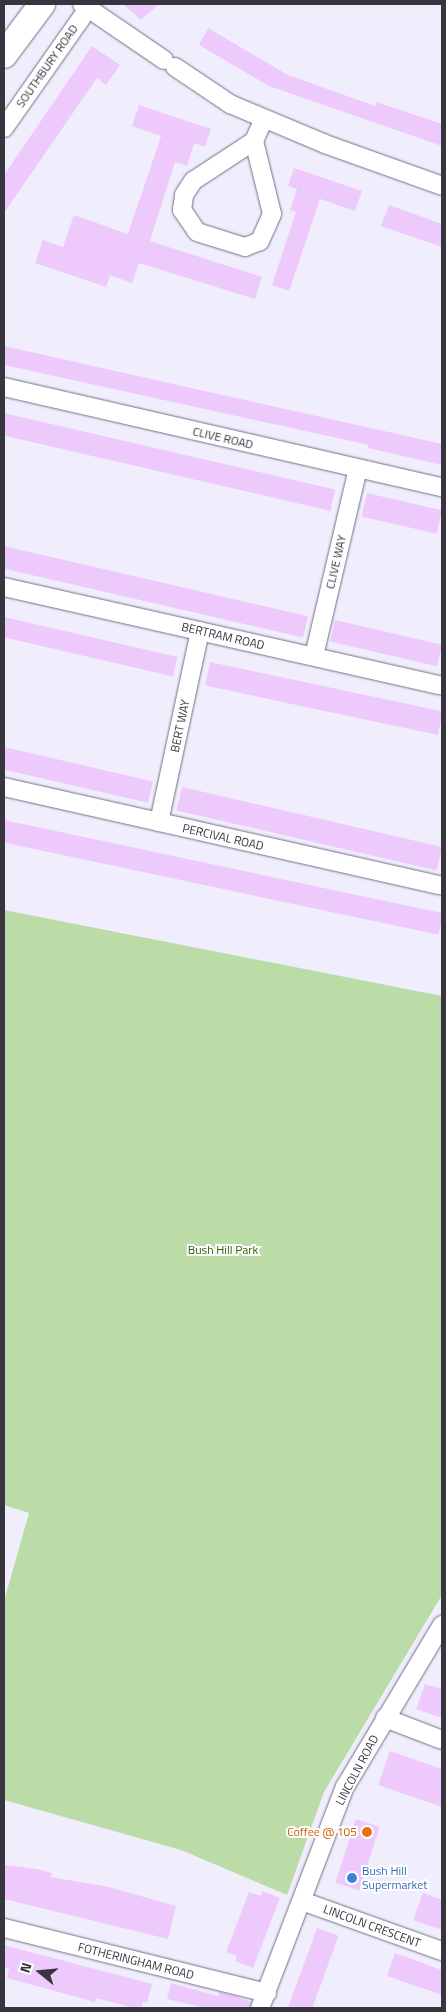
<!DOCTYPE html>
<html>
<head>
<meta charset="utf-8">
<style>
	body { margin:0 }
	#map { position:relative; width:446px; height:2012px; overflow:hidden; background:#f0eefd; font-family:"Titillium Web",sans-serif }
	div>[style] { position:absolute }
	.green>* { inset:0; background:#bbdca7 }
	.building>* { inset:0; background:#eecafc; transform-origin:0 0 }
	.roads { filter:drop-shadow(0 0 1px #716e82) drop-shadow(0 0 1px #716e82) }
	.minor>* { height:18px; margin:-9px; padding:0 9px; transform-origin:9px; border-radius:9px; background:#fff }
	.primary>* { height:26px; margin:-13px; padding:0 13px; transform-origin:13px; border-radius:13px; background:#fff }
	.dots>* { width:14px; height:14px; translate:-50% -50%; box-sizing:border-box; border:2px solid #fefefe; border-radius:50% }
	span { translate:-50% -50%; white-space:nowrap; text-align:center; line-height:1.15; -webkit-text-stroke:4px #fefefe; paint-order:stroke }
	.street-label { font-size:12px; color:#37363f }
	.park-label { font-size:12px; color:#315f00 }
	.food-label { font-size:12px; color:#c56008 }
	.right { translate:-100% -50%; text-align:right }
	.shop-label { font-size:12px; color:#366cbe }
	.left { translate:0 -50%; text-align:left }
	.frame { position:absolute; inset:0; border:5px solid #37363f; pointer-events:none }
	.north { position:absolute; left:15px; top:1947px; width:50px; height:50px; -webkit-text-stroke:4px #fefefe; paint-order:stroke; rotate:287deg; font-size:14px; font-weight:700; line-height:20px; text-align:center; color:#37363f }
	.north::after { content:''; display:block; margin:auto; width:18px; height:22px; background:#37363f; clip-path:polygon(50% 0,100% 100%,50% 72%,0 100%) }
</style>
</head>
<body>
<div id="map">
	<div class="green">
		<i style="clip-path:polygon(4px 910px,442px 996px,442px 1595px,324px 1792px,287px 1895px,181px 1850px,4px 1800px,4px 1601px,29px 1513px,4px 1505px)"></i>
	</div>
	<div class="building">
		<i style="clip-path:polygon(123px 4px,159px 4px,141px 20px)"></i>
		<i style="clip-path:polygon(208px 28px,288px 75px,375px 106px,376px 102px,442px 124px,442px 146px,269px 86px,199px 45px)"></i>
		<i style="clip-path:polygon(92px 46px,120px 65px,106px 85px,97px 78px,4px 213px,4px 175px)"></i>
		<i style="clip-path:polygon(139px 105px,211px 129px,205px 147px,194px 143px,187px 166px,175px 162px,150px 241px,262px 277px,255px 299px,139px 263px,132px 283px,110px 275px,106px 287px,35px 263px,43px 240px,63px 247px,74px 215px,128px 234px,161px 136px,132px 126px)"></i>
		<i style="clip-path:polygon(294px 168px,362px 191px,355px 211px,320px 199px,289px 291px,272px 285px,296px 212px,290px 210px,297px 189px,288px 186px)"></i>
		<i style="clip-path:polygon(389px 205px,442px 224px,442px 247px,381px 226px)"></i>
		<i style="clip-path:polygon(4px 346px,442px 444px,442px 465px,368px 448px,369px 445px,4px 365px)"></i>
		<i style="left:4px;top:413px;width:340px;height:22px;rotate:13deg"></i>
		<i style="left:367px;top:493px;width:77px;height:24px;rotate:13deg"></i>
		<i style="left:4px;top:546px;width:312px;height:22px;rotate:13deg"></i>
		<i style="left:4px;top:617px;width:178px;height:20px;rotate:13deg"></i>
		<i style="left:335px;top:620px;width:110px;height:22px;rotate:13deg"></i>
		<i style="left:210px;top:662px;width:238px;height:24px;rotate:12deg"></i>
		<i style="left:4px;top:747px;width:153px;height:22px;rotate:13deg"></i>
		<i style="left:182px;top:787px;width:267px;height:24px;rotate:13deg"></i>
		<i style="left:4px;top:820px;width:449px;height:22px;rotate:12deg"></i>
		<i style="clip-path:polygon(425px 1684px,442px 1689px,442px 1718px,416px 1709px)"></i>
		<i style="clip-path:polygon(390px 1751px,442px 1769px,442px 1807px,378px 1785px)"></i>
		<i style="left:356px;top:1819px;width:25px;height:67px;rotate:18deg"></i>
		<i style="clip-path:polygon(4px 1865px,37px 1869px,52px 1873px,51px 1877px,109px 1887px,176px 1906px,168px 1939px,4px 1899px)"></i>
		<i style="clip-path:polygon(263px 1891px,280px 1898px,253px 1968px,235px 1961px,237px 1956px,226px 1952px,249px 1892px,261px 1896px)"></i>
		<i style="clip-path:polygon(423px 1893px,442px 1900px,442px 1930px,413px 1920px)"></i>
		<i style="left:317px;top:1928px;width:23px;height:85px;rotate:20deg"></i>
		<i style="clip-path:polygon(4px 1945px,152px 1984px,147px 2003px,143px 2002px,141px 2008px,134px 2008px,96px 1998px,95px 2002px,7px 1978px,9px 1968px,4px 1967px)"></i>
		<i style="clip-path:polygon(395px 1953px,442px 1970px,442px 1995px,387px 1976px)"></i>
		<i style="clip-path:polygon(171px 1983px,218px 1996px,219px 1992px,235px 1996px,251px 2002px,250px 2008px,206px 2008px,167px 1999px)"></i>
	</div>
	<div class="roads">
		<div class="minor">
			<i style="left:82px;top:4px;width:99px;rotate:34.3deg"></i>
			<i style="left:175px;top:67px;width:66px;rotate:33.9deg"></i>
			<i style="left:230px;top:104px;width:103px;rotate:22.8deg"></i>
			<i style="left:325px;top:144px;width:124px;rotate:19.7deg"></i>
			<i style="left:4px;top:128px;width:151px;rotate:-54.9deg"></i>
			<i style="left:254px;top:141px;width:75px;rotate:76.1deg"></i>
			<i style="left:272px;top:214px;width:30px;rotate:114deg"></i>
			<i style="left:260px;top:241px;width:16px;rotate:158deg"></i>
			<i style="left:245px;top:247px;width:50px;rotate:-162.6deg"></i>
			<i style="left:197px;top:232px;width:27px;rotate:-124deg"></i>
			<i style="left:182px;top:210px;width:15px;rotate:-82deg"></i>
			<i style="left:184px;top:195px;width:17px;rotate:-57deg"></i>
			<i style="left:193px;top:181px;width:73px;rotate:-33.3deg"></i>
			<i style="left:254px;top:141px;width:24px;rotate:-66deg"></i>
			<i style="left:4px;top:387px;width:449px;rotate:12.9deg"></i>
			<i style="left:4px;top:587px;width:449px;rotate:12.7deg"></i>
			<i style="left:314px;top:656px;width:192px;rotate:-76.8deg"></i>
			<i style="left:4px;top:787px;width:449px;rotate:12.7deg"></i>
			<i style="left:159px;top:822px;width:195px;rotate:-77.9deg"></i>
			<i style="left:385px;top:1718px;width:61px;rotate:21.1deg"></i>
			<i style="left:302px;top:1901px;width:149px;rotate:19.7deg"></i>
			<i style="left:4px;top:1928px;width:271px;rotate:13.9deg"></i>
			<i style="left:260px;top:2008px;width:237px;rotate:-69deg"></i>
			<i style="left:345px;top:1787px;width:189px;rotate:-59.1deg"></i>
		</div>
		<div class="primary">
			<i style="left:4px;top:55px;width:64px;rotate:-53.3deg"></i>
		</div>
	</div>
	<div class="dots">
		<i style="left:367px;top:1832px;background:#e8710a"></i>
		<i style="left:352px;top:1878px;background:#3f7fe0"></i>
	</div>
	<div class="street-label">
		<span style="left:47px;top:66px;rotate:-55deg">SOUTHBURY ROAD</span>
		<span style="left:223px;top:438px;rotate:13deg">CLIVE ROAD</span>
		<span style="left:336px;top:562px;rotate:-77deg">CLIVE WAY</span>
		<span style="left:223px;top:636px;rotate:13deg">BERTRAM ROAD</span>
		<span style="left:180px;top:726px;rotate:-78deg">BERT WAY</span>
		<span style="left:223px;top:837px;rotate:13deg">PERCIVAL ROAD</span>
		<span style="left:357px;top:1770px;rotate:-62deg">LINCOLN ROAD</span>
		<span style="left:372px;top:1926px;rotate:20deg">LINCOLN CRESCENT</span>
		<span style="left:136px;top:1961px;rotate:14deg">FOTHERINGHAM ROAD</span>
	</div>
	<div class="park-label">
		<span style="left:223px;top:1250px">Bush Hill Park</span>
	</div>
	<div class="food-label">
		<span class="right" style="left:357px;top:1832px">Coffee @ 105</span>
	</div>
	<div class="shop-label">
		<span class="left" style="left:362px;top:1878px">Bush Hill<br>Supermarket</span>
	</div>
	<div class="frame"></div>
	<div class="north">N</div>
</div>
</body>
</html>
